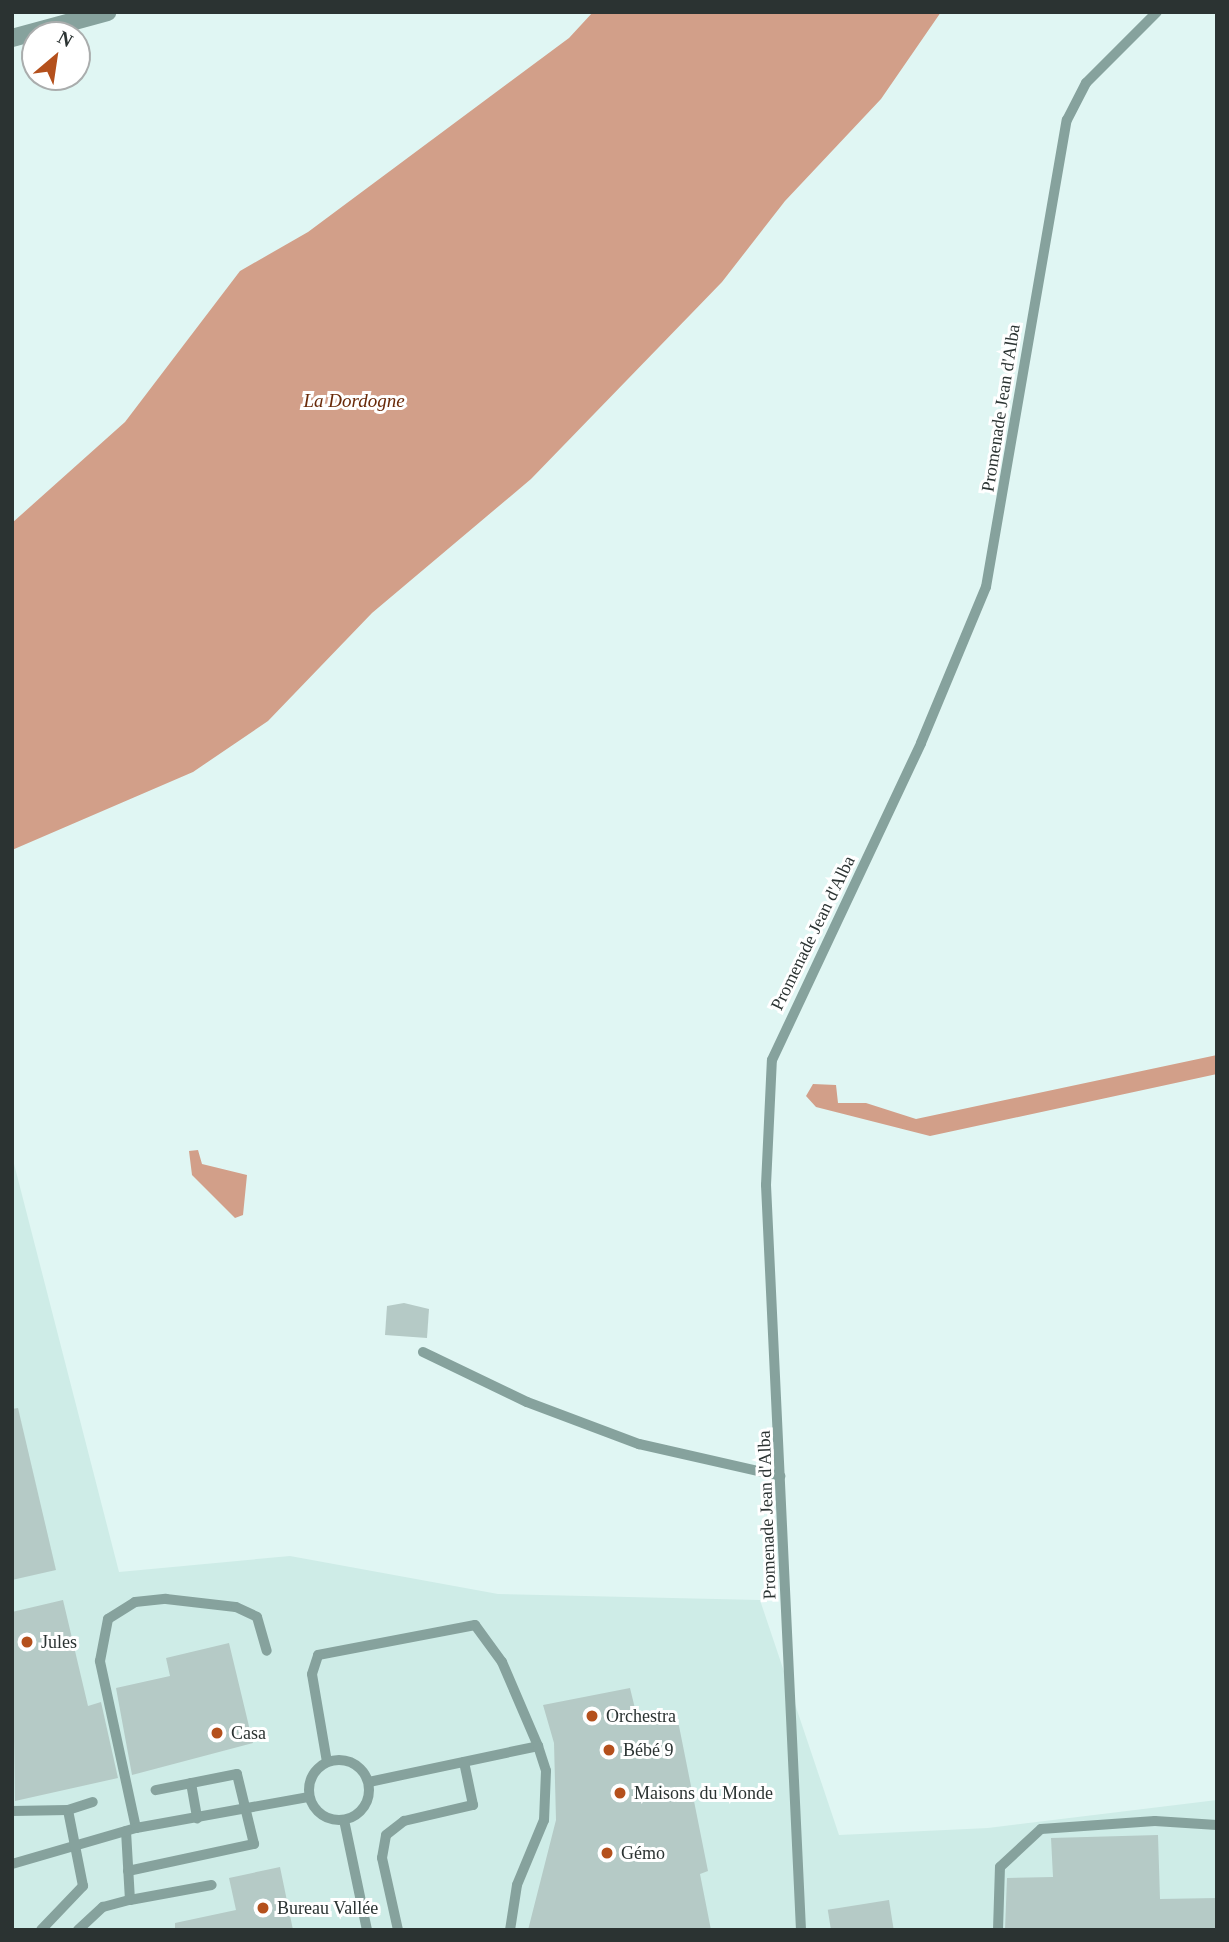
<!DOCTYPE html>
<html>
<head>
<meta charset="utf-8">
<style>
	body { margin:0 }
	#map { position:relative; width:1229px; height:1942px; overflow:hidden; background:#e0f6f3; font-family:Georgia,serif }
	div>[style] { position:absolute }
	.built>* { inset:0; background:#ceece7 }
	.water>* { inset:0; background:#d29f89 }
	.building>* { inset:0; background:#b5cac6; transform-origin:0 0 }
	.service>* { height:10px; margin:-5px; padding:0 5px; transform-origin:5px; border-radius:5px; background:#86a29d }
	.service>.ring { margin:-5px; padding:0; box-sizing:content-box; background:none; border:10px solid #86a29d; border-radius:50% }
	.minor>* { height:18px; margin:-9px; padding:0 9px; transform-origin:9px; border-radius:9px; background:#86a29d }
	.dots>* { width:19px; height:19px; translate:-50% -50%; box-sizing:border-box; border:4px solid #fff; border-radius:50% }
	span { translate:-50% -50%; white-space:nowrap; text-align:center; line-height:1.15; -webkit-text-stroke:6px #fff; paint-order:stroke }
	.street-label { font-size:18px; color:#2b3332 }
	.poi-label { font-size:18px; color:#2b3332 }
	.left { translate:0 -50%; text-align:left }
	.water-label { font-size:19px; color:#692a0a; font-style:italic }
	.frame { position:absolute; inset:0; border:14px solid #2b3332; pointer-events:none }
	.north { position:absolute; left:21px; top:21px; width:70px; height:70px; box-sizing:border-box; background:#fff; border:2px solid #aaadad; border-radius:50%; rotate:29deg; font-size:19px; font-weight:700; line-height:28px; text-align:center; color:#2b3332 }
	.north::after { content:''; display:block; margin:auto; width:24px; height:32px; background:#b4501c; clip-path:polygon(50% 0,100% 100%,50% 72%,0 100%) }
</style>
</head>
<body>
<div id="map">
	<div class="built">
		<i style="clip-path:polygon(12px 1156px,119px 1572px,290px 1556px,498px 1594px,760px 1600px,839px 1835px,988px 1828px,1217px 1800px,1217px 1930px,12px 1930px)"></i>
	</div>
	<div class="water">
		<i style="clip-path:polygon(593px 12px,941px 12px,881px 99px,785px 201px,722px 282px,531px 479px,372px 613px,268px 721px,193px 772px,12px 850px,12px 523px,125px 422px,240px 271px,308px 232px,569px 38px)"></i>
		<i style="clip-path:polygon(1217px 1055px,1217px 1074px,930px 1136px,816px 1107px,806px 1096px,813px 1084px,836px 1085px,838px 1103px,866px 1103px,916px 1119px)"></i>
		<i style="clip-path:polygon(198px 1150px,202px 1164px,247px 1175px,243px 1215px,235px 1218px,192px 1175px,189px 1151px)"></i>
	</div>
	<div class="building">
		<i style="clip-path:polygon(404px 1303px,429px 1309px,427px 1338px,385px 1335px,387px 1306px)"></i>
		<i style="clip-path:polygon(18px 1408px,56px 1570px,12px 1580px,12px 1409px)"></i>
		<i style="clip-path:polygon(63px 1600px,88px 1706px,101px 1702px,118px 1778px,15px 1801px,12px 1612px)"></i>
		<i style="clip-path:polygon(229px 1643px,253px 1743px,132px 1775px,116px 1688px,170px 1676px,166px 1658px)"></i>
		<i style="clip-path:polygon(630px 1688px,639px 1725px,677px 1716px,708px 1871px,700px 1874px,711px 1930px,528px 1930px,556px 1820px,554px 1743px,543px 1705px)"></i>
		<i style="clip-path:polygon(1158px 1835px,1160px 1899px,1217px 1898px,1217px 1930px,1005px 1930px,1007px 1878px,1053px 1877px,1051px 1838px)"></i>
		<i style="clip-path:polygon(280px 1867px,293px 1930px,175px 1930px,175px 1923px,236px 1910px,229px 1878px)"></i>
		<i style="left:889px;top:1900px;width:30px;height:62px;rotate:81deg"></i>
	</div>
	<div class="service">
		<i style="left:423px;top:1352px;width:115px;rotate:25.7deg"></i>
		<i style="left:527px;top:1402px;width:120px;rotate:20.6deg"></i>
		<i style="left:639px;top:1444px;width:145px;rotate:12.8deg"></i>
		<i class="ring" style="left:309px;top:1760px;width:50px;height:50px"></i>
		<i style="left:327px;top:1762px;width:89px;rotate:-99.7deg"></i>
		<i style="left:312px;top:1674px;width:20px;rotate:-72deg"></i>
		<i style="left:318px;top:1655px;width:160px;rotate:-10.8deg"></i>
		<i style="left:475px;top:1625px;width:46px;rotate:53.9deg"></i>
		<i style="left:502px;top:1662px;width:91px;rotate:66.8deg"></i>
		<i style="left:369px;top:1782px;width:173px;rotate:-12deg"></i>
		<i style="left:538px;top:1746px;width:26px;rotate:72deg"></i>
		<i style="left:546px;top:1771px;width:49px;rotate:92.3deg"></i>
		<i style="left:544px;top:1820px;width:70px;rotate:112.6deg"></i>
		<i style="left:517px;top:1885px;width:46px;rotate:98.8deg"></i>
		<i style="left:191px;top:1783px;width:36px;rotate:80deg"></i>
		<i style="left:12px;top:1811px;width:56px;rotate:-1deg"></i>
		<i style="left:344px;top:1820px;width:112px;rotate:78.2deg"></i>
		<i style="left:136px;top:1828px;width:171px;rotate:-102.2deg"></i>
		<i style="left:100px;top:1661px;width:43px;rotate:-79.2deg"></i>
		<i style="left:108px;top:1619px;width:32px;rotate:-32deg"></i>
		<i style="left:135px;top:1602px;width:31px;rotate:-6deg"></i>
		<i style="left:166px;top:1599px;width:70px;rotate:6.5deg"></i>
		<i style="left:236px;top:1607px;width:23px;rotate:25deg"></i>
		<i style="left:257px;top:1617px;width:35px;rotate:74deg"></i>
		<i style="left:126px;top:1831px;width:69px;rotate:86.7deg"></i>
		<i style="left:130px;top:1900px;width:83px;rotate:-10.4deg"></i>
		<i style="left:12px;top:1864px;width:129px;rotate:-16.2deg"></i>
		<i style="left:136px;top:1828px;width:176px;rotate:-10.2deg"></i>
		<i style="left:128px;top:1871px;width:129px;rotate:-12.1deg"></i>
		<i style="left:254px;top:1844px;width:72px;rotate:-103.7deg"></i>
		<i style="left:237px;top:1774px;width:83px;rotate:168.8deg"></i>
		<i style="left:41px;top:1930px;width:61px;rotate:-46.3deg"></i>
		<i style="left:83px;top:1886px;width:77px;rotate:-101.2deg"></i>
		<i style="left:68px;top:1810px;width:26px;rotate:-18deg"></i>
		<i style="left:78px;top:1930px;width:34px;rotate:-43deg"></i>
		<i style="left:103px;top:1907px;width:28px;rotate:-15deg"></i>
		<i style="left:398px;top:1930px;width:74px;rotate:-102.5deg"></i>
		<i style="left:382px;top:1858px;width:23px;rotate:-80deg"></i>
		<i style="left:386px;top:1835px;width:23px;rotate:-38deg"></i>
		<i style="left:404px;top:1821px;width:71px;rotate:-13.1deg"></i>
		<i style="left:473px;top:1805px;width:44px;rotate:-101.8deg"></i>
		<i style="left:801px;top:1930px;width:746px;rotate:-92.69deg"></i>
		<i style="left:766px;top:1185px;width:125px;rotate:-87.3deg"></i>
		<i style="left:772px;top:1060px;width:350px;rotate:-64.8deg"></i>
		<i style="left:921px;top:743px;width:169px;rotate:-67.4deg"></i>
		<i style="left:986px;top:587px;width:474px;rotate:-80.2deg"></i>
		<i style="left:1067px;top:120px;width:42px;rotate:-62.8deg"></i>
		<i style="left:1086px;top:83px;width:100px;rotate:-45deg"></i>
		<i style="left:998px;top:1930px;width:63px;rotate:-88.2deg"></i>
		<i style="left:1000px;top:1867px;width:56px;rotate:-42.8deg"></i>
		<i style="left:1041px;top:1829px;width:114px;rotate:-4deg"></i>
		<i style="left:1155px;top:1821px;width:62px;rotate:3.7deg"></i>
	</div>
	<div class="minor">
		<i style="left:12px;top:38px;width:99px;rotate:-15.2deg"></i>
	</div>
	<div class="dots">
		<i style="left:27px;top:1642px;background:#b4501c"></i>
		<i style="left:592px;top:1716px;background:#b4501c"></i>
		<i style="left:217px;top:1733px;background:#b4501c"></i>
		<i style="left:609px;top:1750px;background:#b4501c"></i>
		<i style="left:620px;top:1793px;background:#b4501c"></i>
		<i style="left:607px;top:1853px;background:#b4501c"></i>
		<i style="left:263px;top:1908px;background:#b4501c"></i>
	</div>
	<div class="street-label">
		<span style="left:1001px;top:408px;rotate:-81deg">Promenade Jean d'Alba</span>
		<span style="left:813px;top:933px;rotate:-64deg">Promenade Jean d'Alba</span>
		<span style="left:767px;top:1515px;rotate:-92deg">Promenade Jean d'Alba</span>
	</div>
	<div class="poi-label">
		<span class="left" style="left:41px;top:1642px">Jules</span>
		<span class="left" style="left:606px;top:1716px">Orchestra</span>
		<span class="left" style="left:231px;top:1733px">Casa</span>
		<span class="left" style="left:623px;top:1750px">Bébé 9</span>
		<span class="left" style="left:634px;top:1793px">Maisons du Monde</span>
		<span class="left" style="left:621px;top:1853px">Gémo</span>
		<span class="left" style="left:277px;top:1908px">Bureau Vallée</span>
	</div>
	<div class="water-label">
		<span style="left:354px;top:401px">La Dordogne</span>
	</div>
	<div class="frame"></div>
	<div class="north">N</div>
</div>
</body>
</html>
